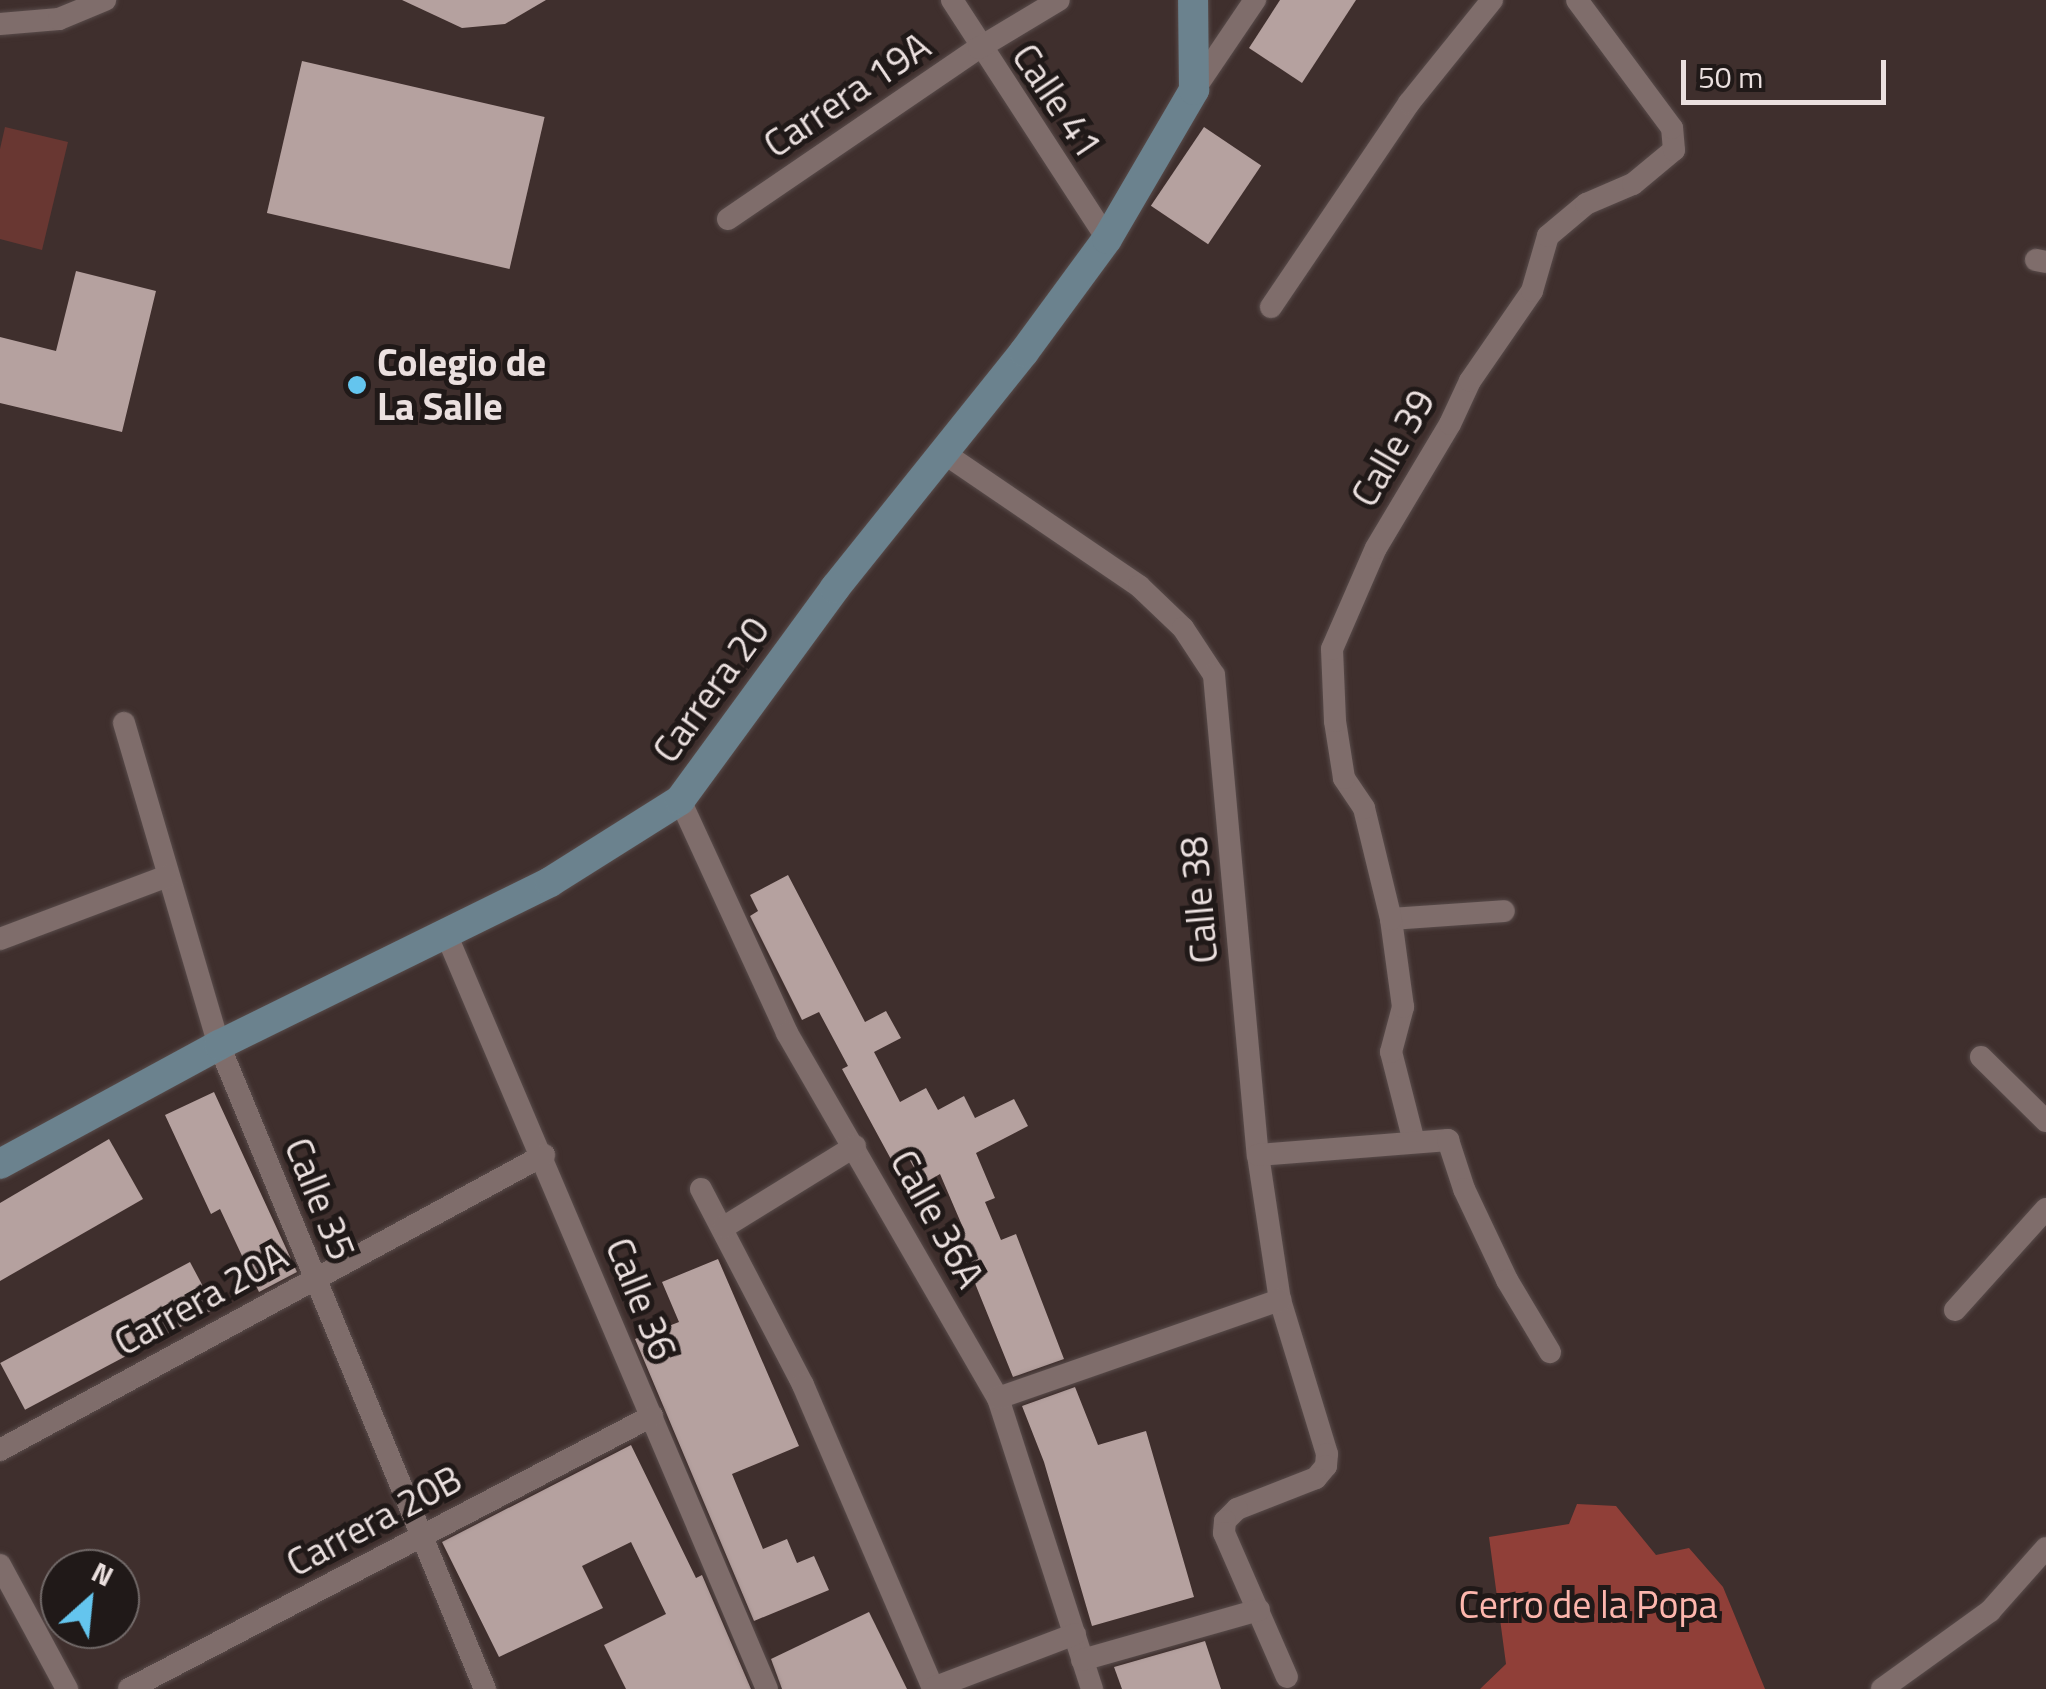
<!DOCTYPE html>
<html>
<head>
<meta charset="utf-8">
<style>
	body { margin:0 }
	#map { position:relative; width:2046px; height:1689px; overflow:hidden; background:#3f2f2d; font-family:"Titillium Web",sans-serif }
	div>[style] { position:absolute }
	.green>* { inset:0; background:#693732 }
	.forest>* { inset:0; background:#903f38 }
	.building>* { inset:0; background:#b5a19f; transform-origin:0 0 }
	.roads { filter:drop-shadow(0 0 2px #584b4a) drop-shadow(0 0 2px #584b4a) }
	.street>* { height:22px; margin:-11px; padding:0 11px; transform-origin:11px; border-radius:11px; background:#7f6d6b }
	.secondary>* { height:30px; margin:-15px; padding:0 15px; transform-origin:15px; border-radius:15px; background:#6b828e }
	.dots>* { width:28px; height:28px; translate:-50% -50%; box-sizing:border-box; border:5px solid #201918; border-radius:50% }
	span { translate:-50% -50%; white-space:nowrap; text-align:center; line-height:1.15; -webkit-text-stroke:10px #201918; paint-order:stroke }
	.street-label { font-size:38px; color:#ebe0df }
	.poi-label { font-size:38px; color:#ebe0df; font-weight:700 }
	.left { translate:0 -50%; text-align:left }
	.park-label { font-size:38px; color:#fdb6ad }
	.north { position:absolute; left:40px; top:1549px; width:100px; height:100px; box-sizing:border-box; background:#201918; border:2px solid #716968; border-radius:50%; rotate:27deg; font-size:28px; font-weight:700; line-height:40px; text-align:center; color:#ebe0df }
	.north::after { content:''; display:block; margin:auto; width:35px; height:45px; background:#64c5ee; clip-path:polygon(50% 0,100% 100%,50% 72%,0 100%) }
	.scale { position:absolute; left:1681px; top:60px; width:205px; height:45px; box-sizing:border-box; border:5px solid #ebe0df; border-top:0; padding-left:12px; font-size:30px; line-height:35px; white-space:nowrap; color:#ebe0df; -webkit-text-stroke:8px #201918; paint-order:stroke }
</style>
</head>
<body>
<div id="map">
	<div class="green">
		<i style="clip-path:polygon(5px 127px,68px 142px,42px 250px,0 239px,0 149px)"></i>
	</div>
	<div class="forest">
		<i style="clip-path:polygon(1577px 1504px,1616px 1506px,1656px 1555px,1689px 1548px,1723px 1587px,1765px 1689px,1480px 1689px,1506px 1664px,1489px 1537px,1569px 1524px)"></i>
	</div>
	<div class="building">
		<i style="clip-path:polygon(402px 0,546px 0,505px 24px,462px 28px)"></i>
		<i style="clip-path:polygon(1280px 0,1356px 0,1302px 83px,1249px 48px)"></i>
		<i style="left:302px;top:61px;width:249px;height:156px;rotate:13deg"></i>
		<i style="left:1204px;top:127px;width:69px;height:95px;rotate:34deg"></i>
		<i style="clip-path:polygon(76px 271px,156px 291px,122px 432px,0 403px,0 337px,56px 351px)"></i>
		<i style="clip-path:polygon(788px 875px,865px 1022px,886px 1011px,901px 1038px,874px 1052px,900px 1102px,926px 1088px,938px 1110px,964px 1096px,975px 1118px,1014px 1099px,1028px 1126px,976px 1153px,995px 1198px,985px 1202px,1001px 1240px,1016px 1234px,1064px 1359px,1013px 1377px,955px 1234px,964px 1230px,940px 1174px,923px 1184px,907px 1155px,893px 1163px,842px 1069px,848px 1066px,819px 1012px,802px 1020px,750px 916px,758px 911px,750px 895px)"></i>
		<i style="clip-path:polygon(214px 1092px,297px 1272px,259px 1292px,220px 1209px,211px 1214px,165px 1115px)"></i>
		<i style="clip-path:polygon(109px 1139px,143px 1199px,0 1281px,0 1203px)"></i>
		<i style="clip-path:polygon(718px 1259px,799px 1446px,732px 1474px,763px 1549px,787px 1539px,797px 1563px,814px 1556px,829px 1590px,754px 1621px,635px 1339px,679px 1322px,662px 1282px)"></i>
		<i style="left:190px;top:1262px;width:53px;height:215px;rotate:62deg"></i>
		<i style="clip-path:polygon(1075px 1387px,1098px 1445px,1146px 1431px,1194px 1597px,1092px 1626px,1044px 1462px,1022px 1406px)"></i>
		<i style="clip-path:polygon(631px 1445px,696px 1578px,702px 1575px,751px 1689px,626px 1689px,604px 1645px,666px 1614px,631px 1542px,582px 1566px,603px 1608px,499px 1657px,442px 1542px)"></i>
		<i style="clip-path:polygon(869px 1612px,907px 1689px,782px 1689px,771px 1659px)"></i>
		<i style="clip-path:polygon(1205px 1641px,1221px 1689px,1122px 1689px,1114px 1667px)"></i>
	</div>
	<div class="roads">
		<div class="street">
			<i style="left:952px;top:0;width:285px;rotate:57deg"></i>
			<i style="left:0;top:24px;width:59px;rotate:-4.8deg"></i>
			<i style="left:59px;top:19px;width:50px;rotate:-22.4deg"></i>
			<i style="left:1194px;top:90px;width:109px;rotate:-55.9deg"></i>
			<i style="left:728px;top:219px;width:304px;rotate:-34.3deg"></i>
			<i style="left:979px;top:48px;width:93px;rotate:-31deg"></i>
			<i style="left:2036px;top:260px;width:10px;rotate:11deg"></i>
			<i style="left:1271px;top:307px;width:246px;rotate:-55.9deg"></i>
			<i style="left:1409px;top:103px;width:132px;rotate:-51.1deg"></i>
			<i style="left:941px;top:451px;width:240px;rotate:34.3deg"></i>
			<i style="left:1139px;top:586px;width:61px;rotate:43.7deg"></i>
			<i style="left:1183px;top:628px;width:56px;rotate:56.6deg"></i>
			<i style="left:1214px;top:675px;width:482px;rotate:84.8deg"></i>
			<i style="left:1258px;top:1155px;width:147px;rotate:81.4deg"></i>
			<i style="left:1280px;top:1300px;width:161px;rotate:73deg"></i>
			<i style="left:1327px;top:1454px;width:12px;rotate:95deg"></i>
			<i style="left:1326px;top:1466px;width:16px;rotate:130deg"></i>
			<i style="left:1316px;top:1478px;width:85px;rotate:158.6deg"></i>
			<i style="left:1237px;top:1509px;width:17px;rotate:135deg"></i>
			<i style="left:1225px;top:1521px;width:12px;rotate:95deg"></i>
			<i style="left:1224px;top:1533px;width:157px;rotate:66.4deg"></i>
			<i style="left:124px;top:723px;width:336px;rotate:73.6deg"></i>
			<i style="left:219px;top:1045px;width:697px;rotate:67.56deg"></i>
			<i style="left:680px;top:800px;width:256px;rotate:65.3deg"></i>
			<i style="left:787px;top:1033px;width:422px;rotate:60deg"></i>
			<i style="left:998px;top:1398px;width:306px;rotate:72.1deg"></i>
			<i style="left:1391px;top:919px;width:113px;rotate:-4deg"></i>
			<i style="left:447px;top:936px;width:818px;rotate:66.98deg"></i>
			<i style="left:0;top:939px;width:179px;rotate:-20.6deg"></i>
			<i style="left:1981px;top:1057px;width:91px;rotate:44.6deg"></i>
			<i style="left:1414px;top:1142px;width:93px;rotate:-104.3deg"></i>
			<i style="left:1391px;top:1052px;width:47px;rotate:-75.1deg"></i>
			<i style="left:1403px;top:1007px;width:89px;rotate:-97.8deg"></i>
			<i style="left:1391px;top:919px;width:114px;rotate:-103.7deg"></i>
			<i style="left:1364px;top:808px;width:36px;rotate:-124deg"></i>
			<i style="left:1344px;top:778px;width:58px;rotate:-99deg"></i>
			<i style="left:1335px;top:721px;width:72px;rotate:-92.4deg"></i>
			<i style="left:1332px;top:649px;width:110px;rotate:-66.5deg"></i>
			<i style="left:1376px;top:548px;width:144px;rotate:-59.2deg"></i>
			<i style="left:1450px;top:424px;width:47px;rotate:-65.1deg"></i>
			<i style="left:1470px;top:381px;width:109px;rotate:-55.4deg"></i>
			<i style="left:1532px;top:291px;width:57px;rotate:-73.8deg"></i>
			<i style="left:1548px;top:236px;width:50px;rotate:-40.1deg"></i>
			<i style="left:1586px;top:204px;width:51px;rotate:-23.1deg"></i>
			<i style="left:1633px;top:184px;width:53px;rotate:-39.7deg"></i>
			<i style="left:1674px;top:150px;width:22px;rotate:-95deg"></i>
			<i style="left:1672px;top:128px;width:159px;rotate:-126.6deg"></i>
			<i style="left:1258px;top:1155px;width:191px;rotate:-4.5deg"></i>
			<i style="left:1448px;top:1140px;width:52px;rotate:71.9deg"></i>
			<i style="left:1464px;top:1189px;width:101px;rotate:64.7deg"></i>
			<i style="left:1507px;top:1280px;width:84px;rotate:59.2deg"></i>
			<i style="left:701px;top:1189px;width:221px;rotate:62.5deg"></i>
			<i style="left:803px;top:1385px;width:331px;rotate:66.8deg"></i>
			<i style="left:724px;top:1227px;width:154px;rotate:-31.7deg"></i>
			<i style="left:1955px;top:1310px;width:136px;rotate:-48deg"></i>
			<i style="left:998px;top:1398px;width:299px;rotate:-19.2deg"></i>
			<i style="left:0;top:1450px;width:619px;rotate:-28.47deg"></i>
			<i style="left:0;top:1565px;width:141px;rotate:61.6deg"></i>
			<i style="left:1082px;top:1660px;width:184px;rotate:-15.8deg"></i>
			<i style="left:933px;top:1688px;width:152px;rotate:-20.8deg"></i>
			<i style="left:129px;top:1689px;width:590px;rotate:-27.56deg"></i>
			<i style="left:1882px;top:1689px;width:133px;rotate:-35.8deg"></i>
			<i style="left:1990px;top:1611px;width:84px;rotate:-48.4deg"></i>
		</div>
		<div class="secondary">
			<i style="left:0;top:1164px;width:249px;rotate:-28.5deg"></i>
			<i style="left:219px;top:1045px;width:369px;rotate:-26.2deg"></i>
			<i style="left:550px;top:882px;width:154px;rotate:-32.2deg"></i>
			<i style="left:680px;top:800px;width:263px;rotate:-53.8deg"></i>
			<i style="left:835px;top:588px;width:302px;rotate:-51.3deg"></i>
			<i style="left:1024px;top:352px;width:140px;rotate:-53.7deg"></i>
			<i style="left:1107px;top:239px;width:173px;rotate:-59.7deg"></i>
			<i style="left:1194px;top:90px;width:90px;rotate:-90.6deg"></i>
		</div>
	</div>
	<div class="dots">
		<i style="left:357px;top:385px;background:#64c5ee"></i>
	</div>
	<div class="street-label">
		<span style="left:847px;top:95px;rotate:-34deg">Carrera 19A</span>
		<span style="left:1057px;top:101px;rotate:56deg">Calle 41</span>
		<span style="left:1393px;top:448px;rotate:-60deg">Calle 39</span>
		<span style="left:711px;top:690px;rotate:-54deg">Carrera 20</span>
		<span style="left:1199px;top:900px;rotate:-95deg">Calle 38</span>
		<span style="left:320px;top:1199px;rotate:68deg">Calle 35</span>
		<span style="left:937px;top:1219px;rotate:61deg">Calle 36A</span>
		<span style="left:201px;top:1299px;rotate:-29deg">Carrera 20A</span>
		<span style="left:641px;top:1299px;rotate:68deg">Calle 36</span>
		<span style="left:374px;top:1521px;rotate:-28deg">Carrera 20B</span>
	</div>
	<div class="poi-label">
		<span class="left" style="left:377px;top:385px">Colegio de<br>La Salle</span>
	</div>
	<div class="park-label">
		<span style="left:1588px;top:1605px">Cerro de la Popa</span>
	</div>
	<div class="north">N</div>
	<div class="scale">50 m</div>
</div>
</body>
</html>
